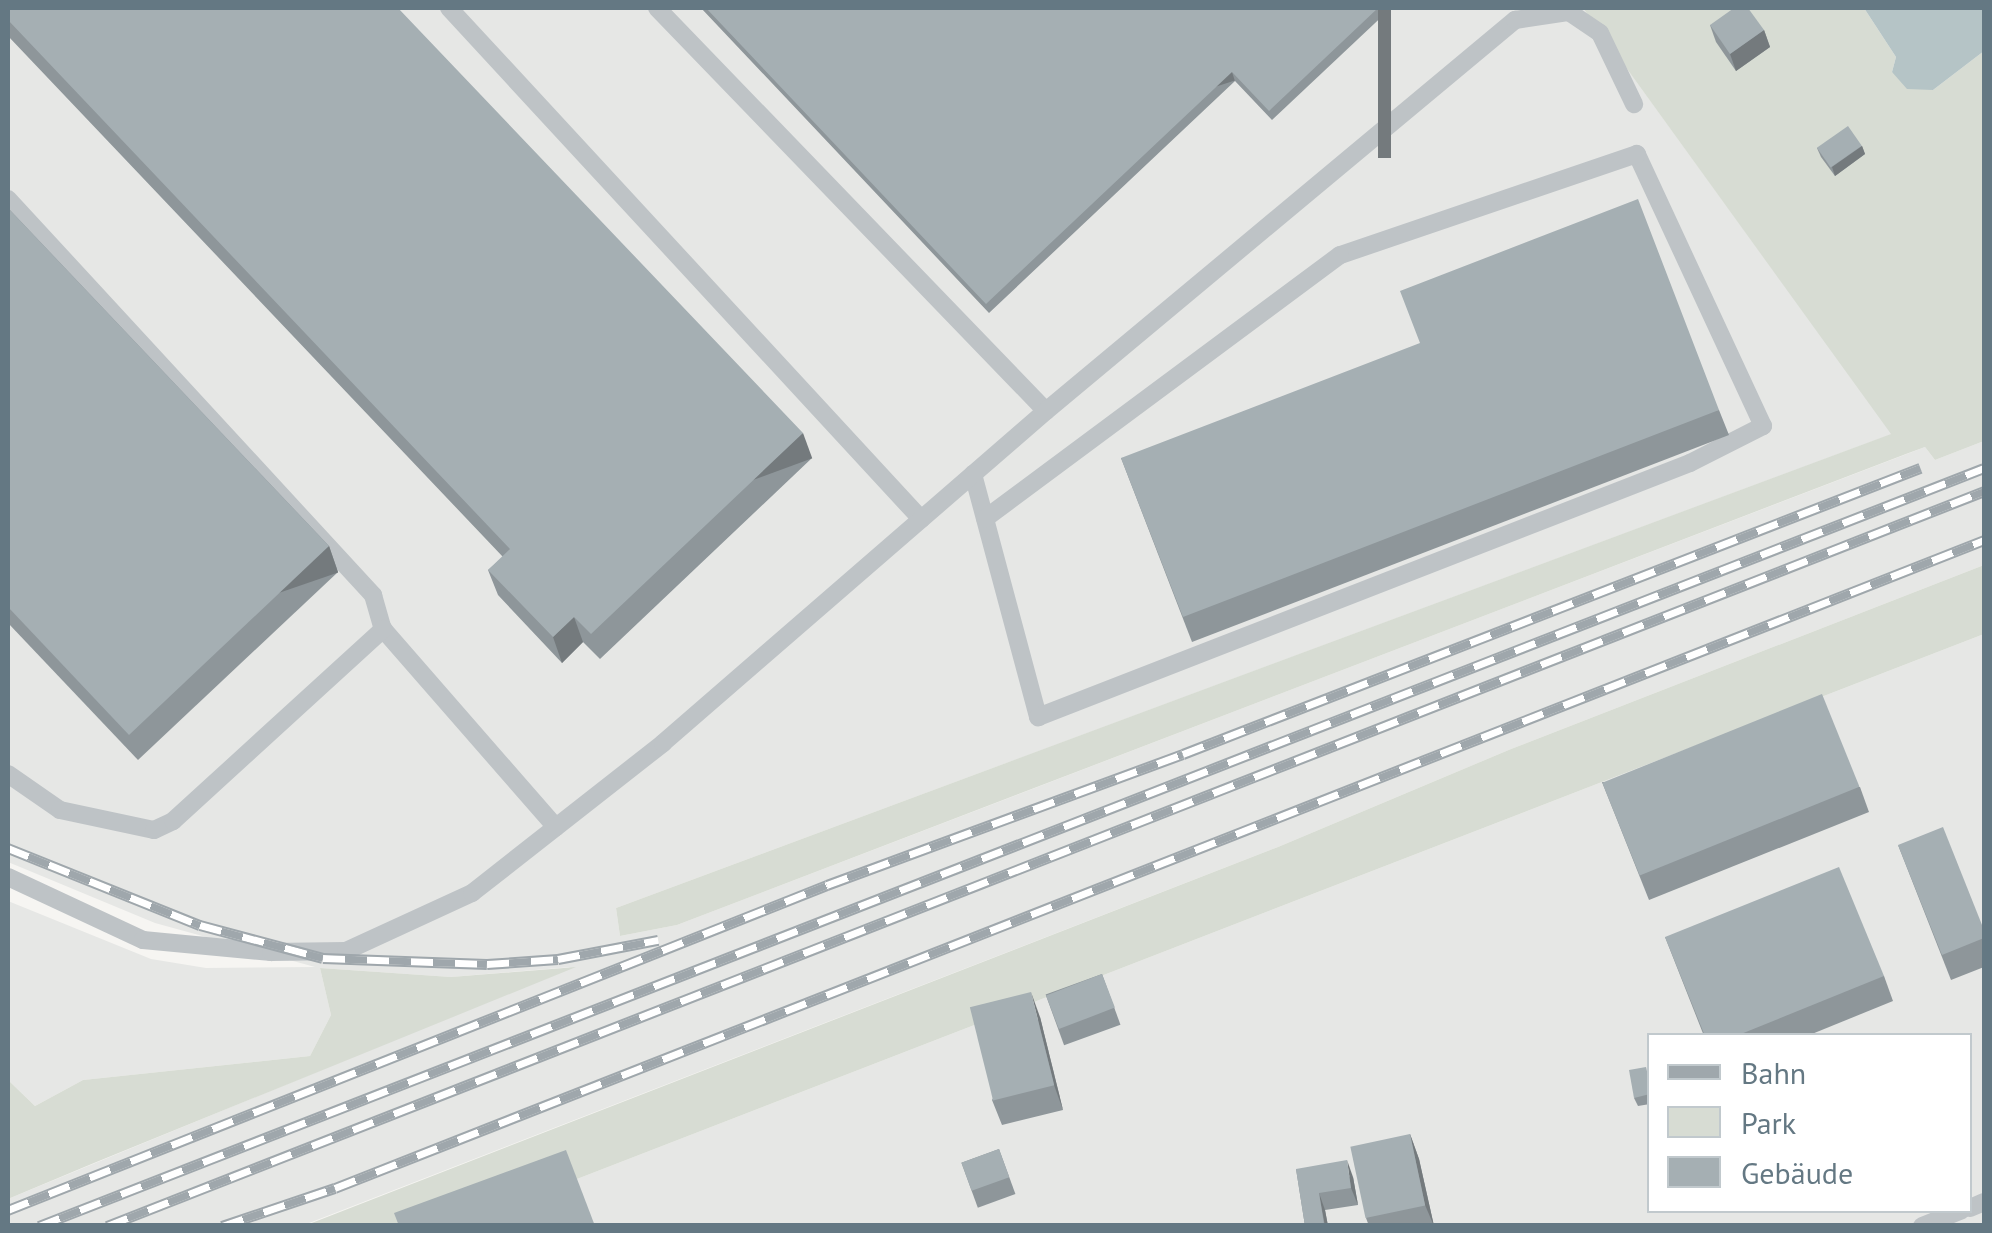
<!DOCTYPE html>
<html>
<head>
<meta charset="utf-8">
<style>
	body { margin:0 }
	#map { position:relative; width:1992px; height:1233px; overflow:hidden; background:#f6f5f2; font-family:"PT Sans",sans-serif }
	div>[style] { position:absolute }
	.built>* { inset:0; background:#e6e7e5 }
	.green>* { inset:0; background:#d7dcd3 }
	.water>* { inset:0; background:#b5c4c6 }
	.lane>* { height:18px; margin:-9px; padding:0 9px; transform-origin:9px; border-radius:9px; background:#bec3c6 }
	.rail>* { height:11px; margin-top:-5.5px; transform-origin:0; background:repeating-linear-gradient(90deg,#fff 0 22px,#9fa7ac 0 44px); box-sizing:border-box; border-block:2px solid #9fa7ac }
	.wall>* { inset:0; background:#8e969a; transform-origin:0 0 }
	.shaded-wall>* { inset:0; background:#747a7d; transform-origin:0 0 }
	.building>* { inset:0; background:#a5afb3; transform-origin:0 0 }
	span { translate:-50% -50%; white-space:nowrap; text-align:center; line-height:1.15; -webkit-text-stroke:10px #fff; paint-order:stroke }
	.frame { position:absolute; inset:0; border:10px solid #647883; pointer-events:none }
	.legend { position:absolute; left:1647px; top:1033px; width:325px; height:180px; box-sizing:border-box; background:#fff; border:2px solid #c1c9cd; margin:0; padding:12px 18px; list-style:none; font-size:30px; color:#647883 }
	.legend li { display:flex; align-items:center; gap:20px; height:50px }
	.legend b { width:50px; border:2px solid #c1c9cd }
</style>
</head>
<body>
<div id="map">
	<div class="built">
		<i style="clip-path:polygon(8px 8px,1583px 8px,1892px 434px,616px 908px,620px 936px,677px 925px,1925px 447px,1935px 460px,1984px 441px,1984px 565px,1511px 749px,1278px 847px,304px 1225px,8px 1225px,8px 1199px,571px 967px,451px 977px,320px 968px,331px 1015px,310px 1056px,83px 1080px,35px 1106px,8px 1080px,8px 901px,151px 959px,206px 968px,315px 967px,155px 923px,8px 862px)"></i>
		<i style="clip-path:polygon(evenodd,1984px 634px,1984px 1225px,458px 1225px,1984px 634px,1650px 1036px,1970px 1036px,1970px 1210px,1650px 1210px,1650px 1036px)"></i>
	</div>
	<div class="green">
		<i style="clip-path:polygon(1583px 8px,1864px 8px,1896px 57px,1892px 72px,1933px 90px,1984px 51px,1984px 441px,1935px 460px,1925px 447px,1906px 454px,677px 925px,620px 936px,616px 908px,1891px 434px)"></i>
		<i style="clip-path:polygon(1984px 565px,1984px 634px,458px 1225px,304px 1226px,1278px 847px,1511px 749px)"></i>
		<i style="clip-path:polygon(576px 967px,94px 1163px,8px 1199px,8px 1080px,35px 1106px,83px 1080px,310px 1056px,331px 1015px,320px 968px,451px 977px)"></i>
	</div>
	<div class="water">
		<i style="clip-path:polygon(1864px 8px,1984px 8px,1984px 51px,1933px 90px,1907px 89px,1892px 72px,1896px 57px)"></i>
	</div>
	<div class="lane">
		<i style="left:449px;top:8px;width:696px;rotate:47.27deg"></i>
		<i style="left:657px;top:8px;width:560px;rotate:46.01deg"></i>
		<i style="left:8px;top:199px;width:539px;rotate:47.33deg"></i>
		<i style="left:373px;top:595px;width:35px;rotate:74deg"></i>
		<i style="left:383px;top:629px;width:263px;rotate:48.9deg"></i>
		<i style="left:973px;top:474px;width:252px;rotate:75deg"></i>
		<i style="left:1038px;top:717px;width:700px;rotate:-21.28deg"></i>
		<i style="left:1690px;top:463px;width:82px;rotate:-26.9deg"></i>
		<i style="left:1763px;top:426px;width:300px;rotate:-114.9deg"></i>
		<i style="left:1637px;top:154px;width:314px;rotate:161.2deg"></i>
		<i style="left:1340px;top:255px;width:442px;rotate:143.4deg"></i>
		<i style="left:8px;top:774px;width:63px;rotate:34.7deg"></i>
		<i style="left:60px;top:810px;width:96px;rotate:12deg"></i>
		<i style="left:154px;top:830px;width:21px;rotate:-25deg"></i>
		<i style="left:173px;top:821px;width:285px;rotate:-42.4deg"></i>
		<i style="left:8px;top:877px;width:149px;rotate:25deg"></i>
		<i style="left:143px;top:940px;width:129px;rotate:5.4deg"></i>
		<i style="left:271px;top:952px;width:75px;rotate:-0.8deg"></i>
		<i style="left:346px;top:951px;width:139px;rotate:-24.7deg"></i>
		<i style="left:472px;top:893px;width:243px;rotate:-38.1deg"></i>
		<i style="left:663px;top:743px;width:507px;rotate:-40.92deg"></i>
		<i style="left:1046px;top:411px;width:611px;rotate:-39.82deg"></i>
		<i style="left:1515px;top:20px;width:55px;rotate:-8.4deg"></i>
		<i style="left:1569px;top:12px;width:37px;rotate:34deg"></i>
		<i style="left:1600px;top:33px;width:79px;rotate:64.4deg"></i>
		<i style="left:1970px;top:1208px;width:15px;rotate:-23deg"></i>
		<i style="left:1922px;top:1226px;width:43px;rotate:-21.8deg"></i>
	</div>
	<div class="rail">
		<i style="left:8px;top:848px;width:207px;rotate:21.9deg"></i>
		<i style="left:200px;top:925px;width:127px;rotate:15deg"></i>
		<i style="left:323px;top:958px;width:164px;rotate:2.1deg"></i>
		<i style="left:487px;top:964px;width:71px;rotate:-4deg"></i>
		<i style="left:558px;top:959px;width:102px;rotate:-10.8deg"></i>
		<i style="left:8px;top:1210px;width:881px;rotate:-21.64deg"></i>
		<i style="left:827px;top:885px;width:379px;rotate:-20.2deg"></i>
		<i style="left:1183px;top:754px;width:791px;rotate:-21.21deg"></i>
		<i style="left:39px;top:1226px;width:2087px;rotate:-21.29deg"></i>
		<i style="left:107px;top:1226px;width:2016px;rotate:-21.38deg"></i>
		<i style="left:222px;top:1226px;width:119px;rotate:-18.6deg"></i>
		<i style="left:335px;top:1188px;width:1772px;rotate:-21.45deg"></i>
	</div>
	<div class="wall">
		<i style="clip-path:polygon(8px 8px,812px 458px,600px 659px,583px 642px,562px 663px,498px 595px,488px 570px,503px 557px,8px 36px)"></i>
		<i style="clip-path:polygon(701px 8px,1391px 8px,1272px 120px,1235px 81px,989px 313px)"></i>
		<i style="clip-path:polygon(1710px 25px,1764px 30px,1770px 47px,1736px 71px,1716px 42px)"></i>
		<i style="clip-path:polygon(1862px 146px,1865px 154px,1835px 176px,1821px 157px,1817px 148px)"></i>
		<i style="clip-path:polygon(8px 208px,329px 546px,338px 572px,138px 760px,8px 623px)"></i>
		<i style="clip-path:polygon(1719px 410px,1729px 435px,1192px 642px,1121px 458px)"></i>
		<i style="clip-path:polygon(1602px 782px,1860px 787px,1869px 812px,1649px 900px)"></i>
		<i style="clip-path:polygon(1898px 845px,1984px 930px,1984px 967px,1951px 980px)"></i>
		<i style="clip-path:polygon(1665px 937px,1884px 976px,1893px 1001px,1807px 1036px,1704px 1036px)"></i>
		<i style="left:1102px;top:974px;width:54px;height:60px;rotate:70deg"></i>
		<i style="clip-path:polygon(1040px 1017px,1063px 1110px,1002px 1125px,992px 1100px)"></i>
		<i style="clip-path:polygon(1649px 1076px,1650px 1104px,1638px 1106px,1634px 1098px)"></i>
		<i style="clip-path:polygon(1410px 1134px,1419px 1159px,1434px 1226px,1369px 1226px,1366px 1218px)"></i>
		<i style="left:999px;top:1149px;width:48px;height:40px;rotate:70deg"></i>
		<i style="clip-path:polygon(1296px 1169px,1353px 1177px,1358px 1205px,1325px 1210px,1328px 1226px,1305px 1226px)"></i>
	</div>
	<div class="shaded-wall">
		<i style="left:1378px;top:8px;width:13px;height:150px"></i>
		<i style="clip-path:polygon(1764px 30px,1770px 47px,1736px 71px,1730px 54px)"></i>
		<i style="left:1232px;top:72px;width:9px;height:338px;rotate:72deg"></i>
		<i style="clip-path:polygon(1862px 146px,1865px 154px,1835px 176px,1832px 167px)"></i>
		<i style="left:803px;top:433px;width:27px;height:292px;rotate:70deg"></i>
		<i style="left:329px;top:546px;width:28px;height:275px;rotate:71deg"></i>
		<i style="clip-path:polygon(574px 617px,583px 642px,562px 663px,553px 637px)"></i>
		<i style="clip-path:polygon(1031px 992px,1040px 1017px,1063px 1110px,1054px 1085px)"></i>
		<i style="clip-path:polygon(1410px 1134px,1419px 1159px,1434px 1226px,1425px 1205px)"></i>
		<i style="clip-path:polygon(1347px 1160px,1353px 1177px,1358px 1205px,1351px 1188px)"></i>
		<i style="clip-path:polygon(1319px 1193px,1325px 1210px,1328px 1226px,1325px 1226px)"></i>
	</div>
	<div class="building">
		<i style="clip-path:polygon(8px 8px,398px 8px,803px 433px,591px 634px,574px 617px,553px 637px,488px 570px,510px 549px,8px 20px)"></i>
		<i style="clip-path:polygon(706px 8px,1378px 8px,1269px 111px,1232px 72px,986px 304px)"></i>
		<i style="clip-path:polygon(1734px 8px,1748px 8px,1764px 30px,1730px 54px,1710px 25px)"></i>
		<i style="left:1848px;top:126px;width:24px;height:38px;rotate:55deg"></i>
		<i style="clip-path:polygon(1638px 199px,1719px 410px,1183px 617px,1121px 458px,1420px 343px,1400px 291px)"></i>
		<i style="clip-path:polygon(8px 208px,329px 546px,129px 735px,8px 607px)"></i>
		<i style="left:1822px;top:694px;width:100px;height:237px;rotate:68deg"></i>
		<i style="clip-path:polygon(1943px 827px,1984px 930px,1984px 938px,1942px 955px,1898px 845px)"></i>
		<i style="clip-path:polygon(1839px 867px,1884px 976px,1736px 1036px,1705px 1036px,1665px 937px)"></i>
		<i style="left:1102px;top:974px;width:36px;height:60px;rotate:69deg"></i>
		<i style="left:1031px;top:992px;width:96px;height:63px;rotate:76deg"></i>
		<i style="clip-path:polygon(1646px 1067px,1650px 1084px,1650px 1094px,1634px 1098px,1629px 1070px)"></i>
		<i style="left:1410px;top:1134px;width:73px;height:61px;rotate:78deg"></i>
		<i style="left:999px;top:1149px;width:30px;height:40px;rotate:70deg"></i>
		<i style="clip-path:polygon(566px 1150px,595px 1226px,399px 1226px,394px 1213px)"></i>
		<i style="clip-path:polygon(1347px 1160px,1351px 1188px,1319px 1193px,1324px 1224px,1305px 1226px,1296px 1169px)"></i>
	</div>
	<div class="frame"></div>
	<ul class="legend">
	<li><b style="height:12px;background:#9fa7ac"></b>Bahn</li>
	<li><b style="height:28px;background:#d7dcd3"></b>Park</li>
	<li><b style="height:28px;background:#a5afb3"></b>Gebäude</li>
	</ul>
</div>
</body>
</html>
